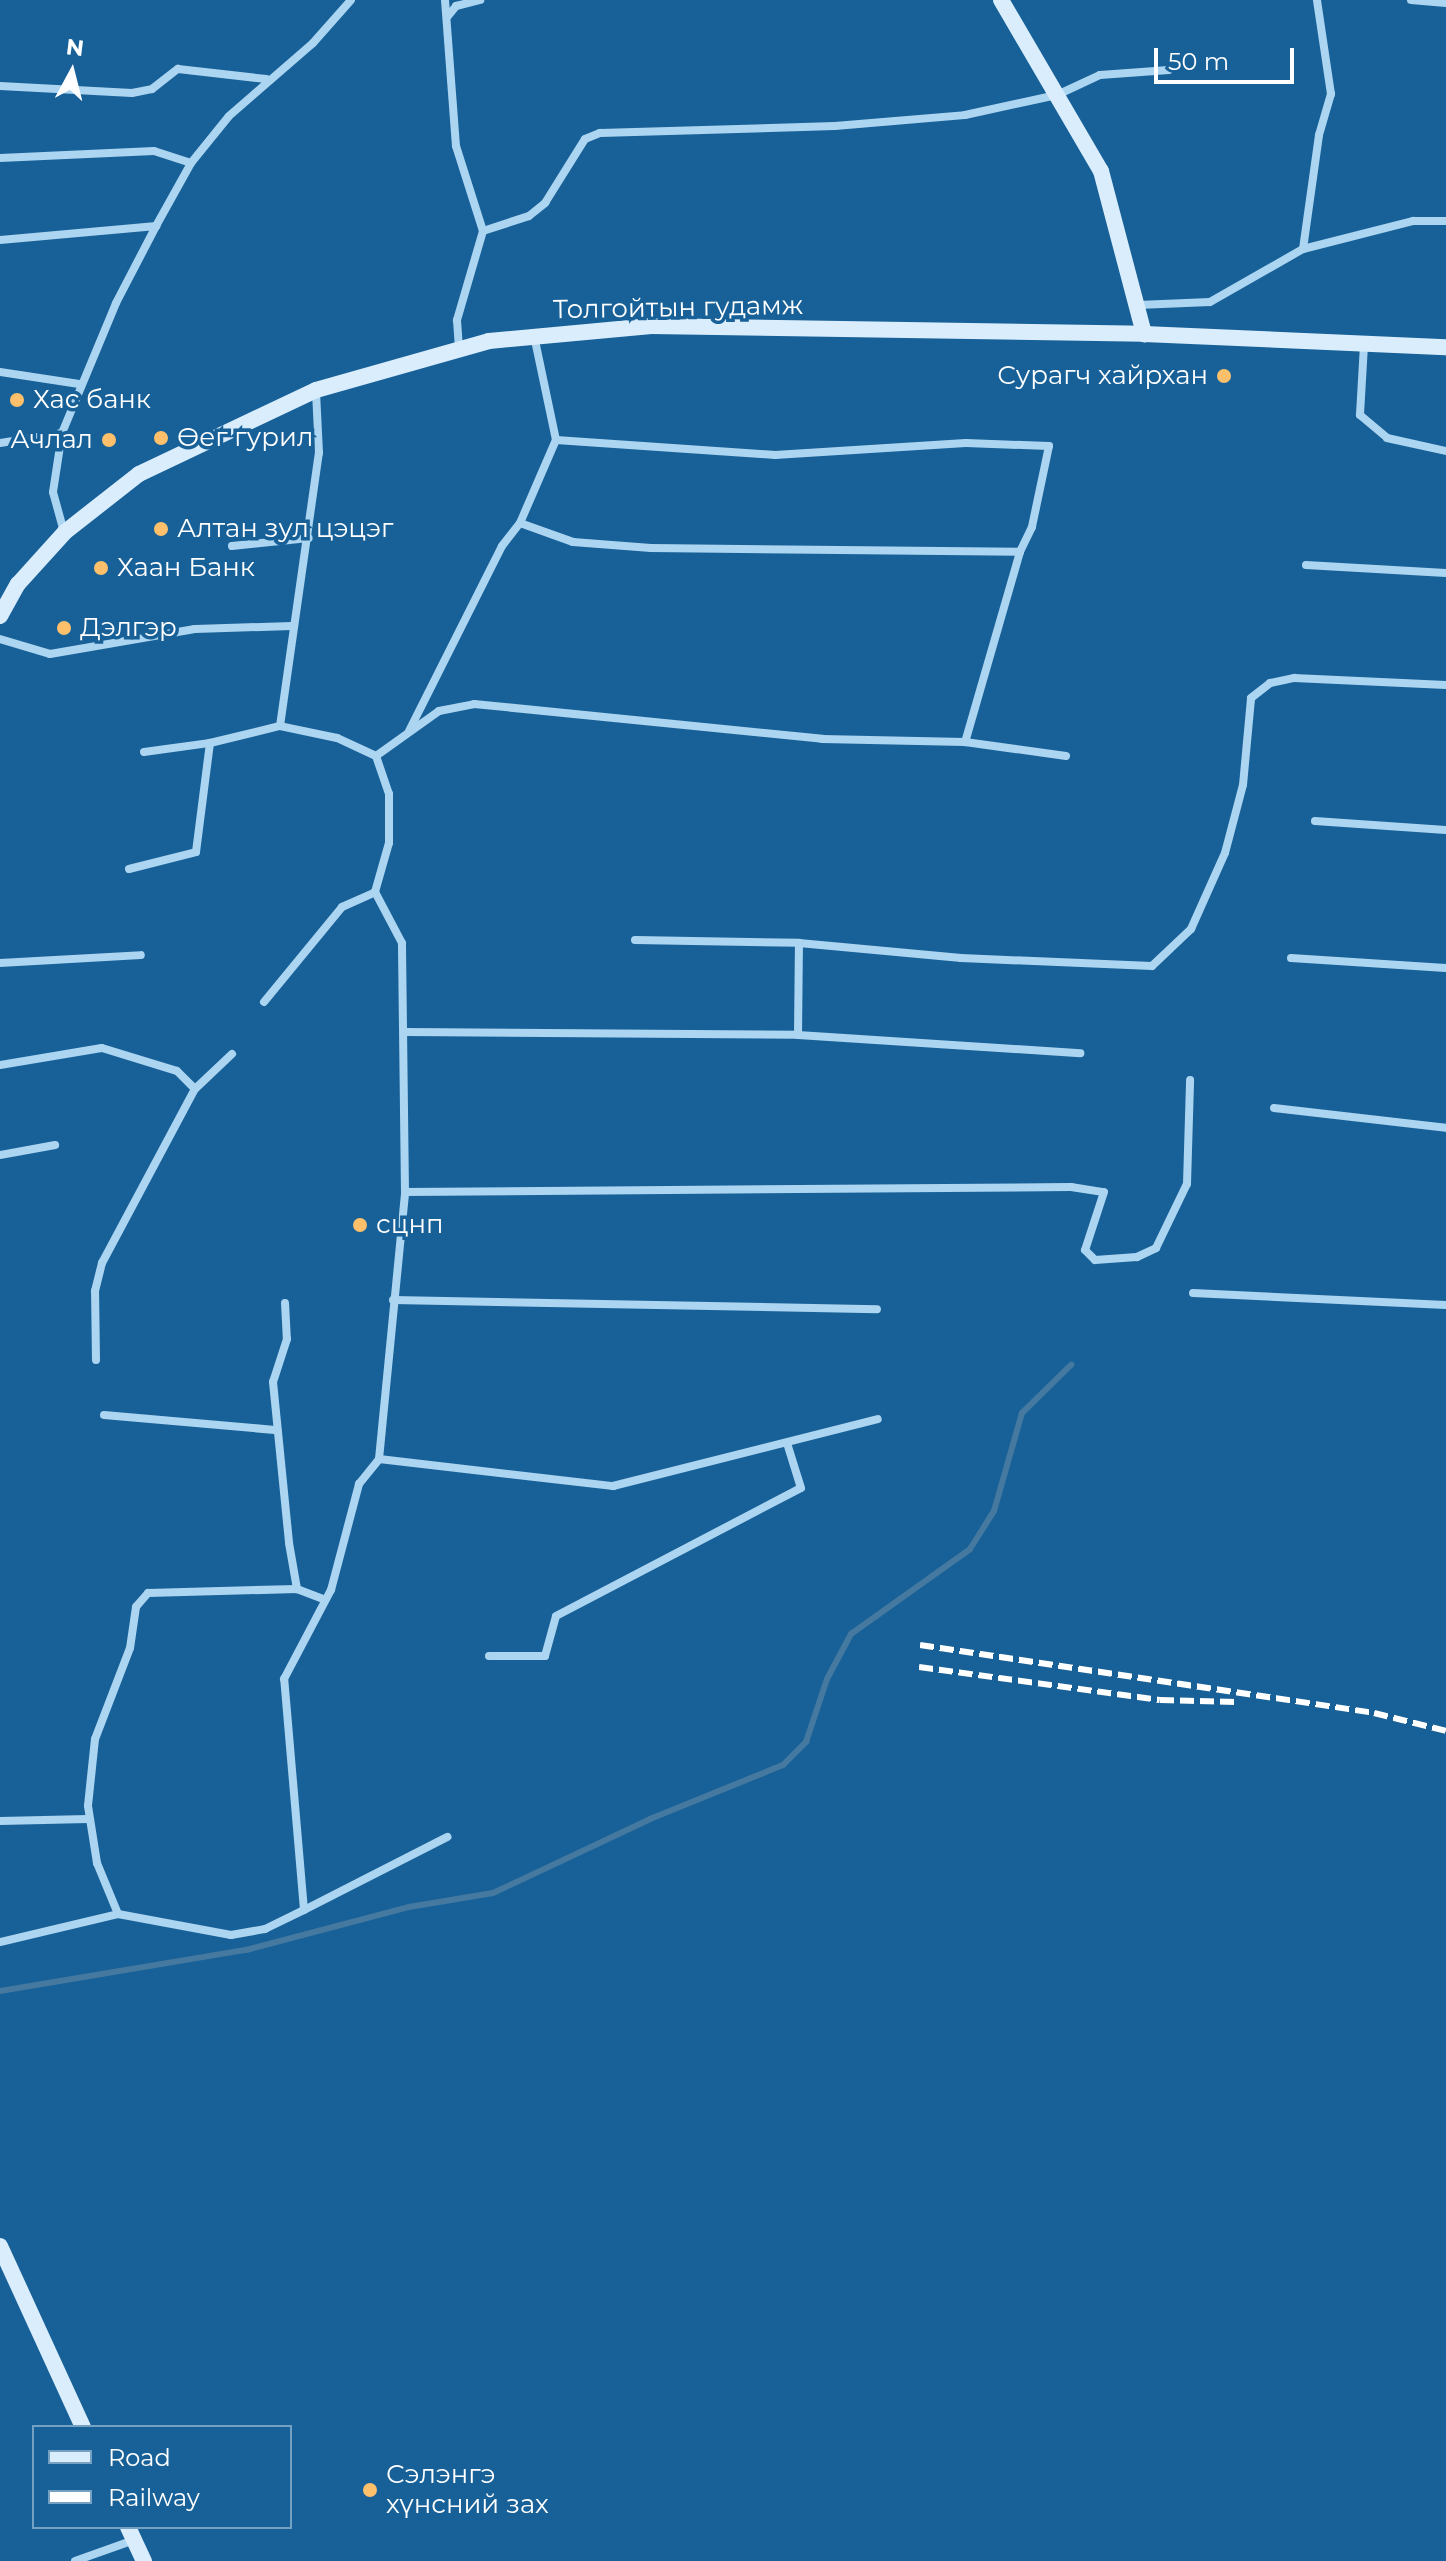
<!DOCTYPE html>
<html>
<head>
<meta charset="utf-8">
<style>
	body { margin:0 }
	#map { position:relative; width:1446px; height:2561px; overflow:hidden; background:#186198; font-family:Montserrat,sans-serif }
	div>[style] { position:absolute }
	.stream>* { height:6px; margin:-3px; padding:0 3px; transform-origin:3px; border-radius:3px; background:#45799f }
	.street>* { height:8px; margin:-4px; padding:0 4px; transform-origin:4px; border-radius:4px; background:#acd5f1 }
	.secondary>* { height:16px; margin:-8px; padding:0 8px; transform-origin:8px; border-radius:8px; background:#daedfc }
	.rail>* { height:6px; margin-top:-3px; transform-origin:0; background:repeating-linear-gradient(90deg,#fff 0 14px,transparent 0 20px) }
	.dots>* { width:22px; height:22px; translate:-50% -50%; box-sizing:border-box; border:4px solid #186198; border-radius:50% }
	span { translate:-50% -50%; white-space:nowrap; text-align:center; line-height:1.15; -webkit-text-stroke:7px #186198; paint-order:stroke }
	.street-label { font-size:26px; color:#fff }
	.poi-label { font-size:26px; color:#fff }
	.right { translate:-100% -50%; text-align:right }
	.left { translate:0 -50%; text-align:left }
	.legend { position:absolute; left:32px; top:2425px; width:260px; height:104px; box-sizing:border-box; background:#186198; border:2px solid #74a0c1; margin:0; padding:10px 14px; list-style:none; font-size:24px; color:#fff }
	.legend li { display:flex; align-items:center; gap:16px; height:40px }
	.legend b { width:40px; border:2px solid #74a0c1 }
	.north { position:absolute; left:32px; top:32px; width:80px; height:80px; -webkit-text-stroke:6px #186198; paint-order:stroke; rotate:7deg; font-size:22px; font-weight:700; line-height:32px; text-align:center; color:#fff }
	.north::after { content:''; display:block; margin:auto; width:28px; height:36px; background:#fff; clip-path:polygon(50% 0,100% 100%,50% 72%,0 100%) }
	.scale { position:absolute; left:1154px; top:48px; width:140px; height:36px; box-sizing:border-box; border:4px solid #fff; border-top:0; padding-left:10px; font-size:24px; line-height:28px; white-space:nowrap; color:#fff; -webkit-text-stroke:6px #186198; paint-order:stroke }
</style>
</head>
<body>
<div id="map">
	<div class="stream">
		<i style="left:0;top:1991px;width:249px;rotate:-9.5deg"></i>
		<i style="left:246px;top:1950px;width:169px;rotate:-14.8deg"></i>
		<i style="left:409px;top:1907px;width:85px;rotate:-9.5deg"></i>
		<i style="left:493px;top:1893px;width:174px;rotate:-25.2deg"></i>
		<i style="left:650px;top:1819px;width:144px;rotate:-22.1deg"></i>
		<i style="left:783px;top:1765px;width:33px;rotate:-45deg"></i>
		<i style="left:806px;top:1742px;width:66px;rotate:-71.6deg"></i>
		<i style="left:827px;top:1679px;width:51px;rotate:-61.9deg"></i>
		<i style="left:851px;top:1634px;width:146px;rotate:-35.5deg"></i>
		<i style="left:970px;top:1549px;width:45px;rotate:-57.7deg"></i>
		<i style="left:994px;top:1511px;width:102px;rotate:-74.1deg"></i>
		<i style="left:1022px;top:1413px;width:69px;rotate:-44.4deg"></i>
	</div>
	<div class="street">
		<i style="left:445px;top:0;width:146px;rotate:85.7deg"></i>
		<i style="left:456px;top:146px;width:89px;rotate:72.4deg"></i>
		<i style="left:483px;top:231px;width:93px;rotate:106.3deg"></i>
		<i style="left:457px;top:320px;width:28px;rotate:86deg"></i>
		<i style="left:1411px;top:0;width:35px;rotate:5deg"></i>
		<i style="left:448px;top:16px;width:13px;rotate:-51deg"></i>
		<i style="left:456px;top:6px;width:25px;rotate:-14deg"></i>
		<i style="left:0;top:86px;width:132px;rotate:3deg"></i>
		<i style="left:132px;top:93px;width:20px;rotate:-11deg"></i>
		<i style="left:152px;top:89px;width:33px;rotate:-38deg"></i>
		<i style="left:178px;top:69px;width:89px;rotate:6.5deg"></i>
		<i style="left:0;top:158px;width:154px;rotate:-2.6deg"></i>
		<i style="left:154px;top:151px;width:39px;rotate:18deg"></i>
		<i style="left:483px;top:231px;width:48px;rotate:-18.1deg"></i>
		<i style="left:529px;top:216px;width:21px;rotate:-39deg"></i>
		<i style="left:545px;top:203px;width:75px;rotate:-58deg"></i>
		<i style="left:585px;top:139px;width:16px;rotate:-22deg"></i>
		<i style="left:600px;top:133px;width:235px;rotate:-1.7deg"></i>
		<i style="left:835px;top:126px;width:130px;rotate:-4.8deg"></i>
		<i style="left:965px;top:115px;width:94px;rotate:-12.3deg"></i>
		<i style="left:1057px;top:95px;width:47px;rotate:-24.9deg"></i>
		<i style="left:1100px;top:75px;width:69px;rotate:-4.1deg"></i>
		<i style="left:0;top:240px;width:157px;rotate:-5.1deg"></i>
		<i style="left:1303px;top:249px;width:114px;rotate:-14.3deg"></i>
		<i style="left:1413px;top:221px;width:33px"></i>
		<i style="left:1138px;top:305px;width:72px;rotate:-2.4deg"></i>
		<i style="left:1210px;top:302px;width:107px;rotate:-29.7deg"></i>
		<i style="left:1303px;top:249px;width:115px;rotate:-82deg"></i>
		<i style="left:1319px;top:135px;width:43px;rotate:-73.7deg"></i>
		<i style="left:1331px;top:94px;width:95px;rotate:-98.5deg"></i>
		<i style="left:1364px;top:345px;width:70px;rotate:93.3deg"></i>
		<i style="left:1360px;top:415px;width:35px;rotate:40deg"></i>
		<i style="left:1387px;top:438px;width:60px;rotate:12.4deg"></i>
		<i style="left:0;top:372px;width:80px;rotate:8.6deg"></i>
		<i style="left:556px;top:440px;width:220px;rotate:3.9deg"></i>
		<i style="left:775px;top:455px;width:191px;rotate:-3.6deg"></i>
		<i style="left:966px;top:443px;width:83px;rotate:2.1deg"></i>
		<i style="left:1049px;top:446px;width:83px;rotate:101.9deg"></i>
		<i style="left:1032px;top:527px;width:28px;rotate:116deg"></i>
		<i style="left:1020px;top:552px;width:198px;rotate:106.1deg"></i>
		<i style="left:0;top:443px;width:63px;rotate:-9.2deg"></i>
		<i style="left:520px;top:523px;width:56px;rotate:19.7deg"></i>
		<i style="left:573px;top:542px;width:78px;rotate:4.4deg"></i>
		<i style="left:651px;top:548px;width:369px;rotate:0.6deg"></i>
		<i style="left:64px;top:532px;width:41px;rotate:-105.4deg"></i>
		<i style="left:53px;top:492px;width:60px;rotate:-81.3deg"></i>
		<i style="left:62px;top:433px;width:141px;rotate:-67.4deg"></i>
		<i style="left:116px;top:303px;width:87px;rotate:-62.5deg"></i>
		<i style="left:156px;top:226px;width:72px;rotate:-60.9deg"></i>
		<i style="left:191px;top:163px;width:60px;rotate:-51deg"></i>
		<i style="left:229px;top:116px;width:111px;rotate:-41deg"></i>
		<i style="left:313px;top:43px;width:57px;rotate:-48.5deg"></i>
		<i style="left:232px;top:546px;width:77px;rotate:-5.9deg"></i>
		<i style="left:1306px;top:565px;width:140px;rotate:3.3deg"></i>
		<i style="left:0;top:639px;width:52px;rotate:16.7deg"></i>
		<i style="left:50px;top:654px;width:147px;rotate:-9.8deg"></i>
		<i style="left:195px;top:629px;width:97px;rotate:-1.8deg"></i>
		<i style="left:409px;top:731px;width:207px;rotate:-63.3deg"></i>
		<i style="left:502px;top:546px;width:29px;rotate:-52deg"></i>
		<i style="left:520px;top:523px;width:90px;rotate:-66.6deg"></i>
		<i style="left:556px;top:440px;width:106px;rotate:-101.9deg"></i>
		<i style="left:144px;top:752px;width:67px;rotate:-7.8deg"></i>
		<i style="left:376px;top:756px;width:77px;rotate:-35.5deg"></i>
		<i style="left:439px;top:711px;width:36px;rotate:-11deg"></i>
		<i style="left:474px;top:704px;width:350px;rotate:5.7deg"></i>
		<i style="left:822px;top:739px;width:143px;rotate:1.2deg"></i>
		<i style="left:965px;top:742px;width:102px;rotate:7.9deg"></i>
		<i style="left:1315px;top:821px;width:131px;rotate:3.9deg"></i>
		<i style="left:129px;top:869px;width:69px;rotate:-14.2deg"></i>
		<i style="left:196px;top:852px;width:110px;rotate:-82.7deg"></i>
		<i style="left:210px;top:743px;width:72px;rotate:-13.7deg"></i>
		<i style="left:635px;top:940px;width:164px;rotate:1deg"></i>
		<i style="left:799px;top:943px;width:163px;rotate:5.3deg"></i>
		<i style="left:961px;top:958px;width:191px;rotate:2.4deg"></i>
		<i style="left:1152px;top:966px;width:54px;rotate:-43.5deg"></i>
		<i style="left:1191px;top:929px;width:83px;rotate:-65.9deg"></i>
		<i style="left:1225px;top:853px;width:70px;rotate:-75.2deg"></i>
		<i style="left:1243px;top:785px;width:87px;rotate:-84.7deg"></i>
		<i style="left:1251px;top:698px;width:24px;rotate:-38deg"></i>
		<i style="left:1270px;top:683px;width:25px;rotate:-12deg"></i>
		<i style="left:1294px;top:678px;width:152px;rotate:2.6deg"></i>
		<i style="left:1291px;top:958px;width:155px;rotate:3.7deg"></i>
		<i style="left:0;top:963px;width:141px;rotate:-3.2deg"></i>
		<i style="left:264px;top:1002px;width:123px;rotate:-50.6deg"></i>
		<i style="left:342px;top:907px;width:36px;rotate:-24deg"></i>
		<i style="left:406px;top:1032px;width:392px;rotate:0.4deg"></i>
		<i style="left:798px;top:1035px;width:283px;rotate:3.7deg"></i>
		<i style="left:798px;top:1035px;width:92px;rotate:-89.4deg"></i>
		<i style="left:0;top:1065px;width:103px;rotate:-9.5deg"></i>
		<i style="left:102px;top:1048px;width:78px;rotate:17deg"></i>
		<i style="left:177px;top:1071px;width:25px;rotate:45deg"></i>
		<i style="left:1274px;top:1108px;width:173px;rotate:6.6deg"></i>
		<i style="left:0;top:1155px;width:56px;rotate:-10.3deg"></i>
		<i style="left:405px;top:1192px;width:666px;rotate:-0.43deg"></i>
		<i style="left:1071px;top:1187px;width:33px;rotate:9deg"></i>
		<i style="left:1104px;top:1192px;width:61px;rotate:108.1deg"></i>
		<i style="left:1085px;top:1250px;width:14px;rotate:45deg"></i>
		<i style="left:1095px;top:1260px;width:42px;rotate:-4.1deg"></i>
		<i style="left:1137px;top:1257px;width:21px;rotate:-25deg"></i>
		<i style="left:1156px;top:1248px;width:71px;rotate:-64.2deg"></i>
		<i style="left:1187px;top:1184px;width:104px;rotate:-88.3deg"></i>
		<i style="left:1193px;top:1293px;width:253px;rotate:2.7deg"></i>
		<i style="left:393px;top:1300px;width:484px;rotate:1.1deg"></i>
		<i style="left:285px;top:1303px;width:36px;rotate:87deg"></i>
		<i style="left:287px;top:1339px;width:45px;rotate:108deg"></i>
		<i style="left:273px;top:1382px;width:162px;rotate:84.3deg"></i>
		<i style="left:289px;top:1543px;width:47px;rotate:80.1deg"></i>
		<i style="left:297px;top:1589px;width:30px;rotate:21deg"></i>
		<i style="left:96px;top:1360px;width:69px;rotate:-90.8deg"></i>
		<i style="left:95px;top:1291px;width:29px;rotate:-76deg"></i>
		<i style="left:102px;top:1263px;width:197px;rotate:-61.9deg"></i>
		<i style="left:195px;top:1089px;width:51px;rotate:-43.4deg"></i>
		<i style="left:104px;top:1415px;width:174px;rotate:5deg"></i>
		<i style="left:379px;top:1459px;width:236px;rotate:6.6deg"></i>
		<i style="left:613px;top:1486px;width:273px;rotate:-14.2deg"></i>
		<i style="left:297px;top:1589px;width:149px;rotate:178.5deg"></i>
		<i style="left:148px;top:1593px;width:18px;rotate:131deg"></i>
		<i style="left:136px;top:1607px;width:41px;rotate:98.3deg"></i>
		<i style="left:130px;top:1648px;width:97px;rotate:111deg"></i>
		<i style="left:95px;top:1739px;width:67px;rotate:96deg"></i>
		<i style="left:88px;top:1806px;width:58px;rotate:81deg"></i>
		<i style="left:97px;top:1863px;width:55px;rotate:67.6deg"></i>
		<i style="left:118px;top:1914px;width:115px;rotate:10.5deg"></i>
		<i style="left:231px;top:1935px;width:35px;rotate:-10deg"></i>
		<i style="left:265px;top:1929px;width:43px;rotate:-26deg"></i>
		<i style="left:304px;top:1910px;width:232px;rotate:-94.9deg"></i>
		<i style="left:284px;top:1679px;width:101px;rotate:-62.2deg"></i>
		<i style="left:331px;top:1590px;width:110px;rotate:-75.2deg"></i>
		<i style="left:359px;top:1484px;width:32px;rotate:-51deg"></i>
		<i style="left:379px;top:1459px;width:268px;rotate:-84.4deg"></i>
		<i style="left:405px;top:1192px;width:249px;rotate:-90.7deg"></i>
		<i style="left:402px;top:943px;width:58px;rotate:-117.9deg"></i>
		<i style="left:375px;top:892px;width:51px;rotate:-74.1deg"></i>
		<i style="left:389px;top:843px;width:49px;rotate:-90deg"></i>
		<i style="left:389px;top:794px;width:40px;rotate:-108.9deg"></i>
		<i style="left:376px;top:756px;width:43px;rotate:-155.2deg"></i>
		<i style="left:337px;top:738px;width:58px;rotate:-168.1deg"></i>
		<i style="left:280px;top:726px;width:276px;rotate:-81.9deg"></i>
		<i style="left:319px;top:453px;width:62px;rotate:-92.8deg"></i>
		<i style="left:489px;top:1656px;width:56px"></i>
		<i style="left:545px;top:1656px;width:41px;rotate:-74.6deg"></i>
		<i style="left:556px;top:1616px;width:276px;rotate:-27.6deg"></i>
		<i style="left:801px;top:1488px;width:47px;rotate:-107.3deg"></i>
		<i style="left:0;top:1821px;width:88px;rotate:-1.3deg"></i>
		<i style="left:304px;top:1910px;width:161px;rotate:-27deg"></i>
		<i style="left:0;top:1942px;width:121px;rotate:-13.3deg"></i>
		<i style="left:75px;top:2561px;width:63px;rotate:-19.6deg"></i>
	</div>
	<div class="secondary">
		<i style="left:1001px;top:0;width:198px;rotate:59.7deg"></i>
		<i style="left:1101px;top:171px;width:169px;rotate:75.2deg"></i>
		<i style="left:0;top:616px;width:37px;rotate:-61deg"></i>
		<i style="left:18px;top:584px;width:70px;rotate:-47.9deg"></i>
		<i style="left:65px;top:532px;width:94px;rotate:-38.1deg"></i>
		<i style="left:139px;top:474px;width:196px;rotate:-25.4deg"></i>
		<i style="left:316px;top:390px;width:180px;rotate:-15.8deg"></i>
		<i style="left:489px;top:341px;width:163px;rotate:-5.3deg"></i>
		<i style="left:651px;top:326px;width:493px;rotate:0.9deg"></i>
		<i style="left:1144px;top:334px;width:302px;rotate:2.5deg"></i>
		<i style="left:0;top:2246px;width:199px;rotate:65.4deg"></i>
		<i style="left:128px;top:2527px;width:38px;rotate:65deg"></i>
	</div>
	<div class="rail">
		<i style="left:920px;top:1645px;width:459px;rotate:8.5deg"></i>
		<i style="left:1374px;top:1713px;width:74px;rotate:14deg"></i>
		<i style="left:919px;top:1667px;width:243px;rotate:7.8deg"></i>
		<i style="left:1160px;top:1700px;width:76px;rotate:1.5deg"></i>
	</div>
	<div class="dots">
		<i style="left:1224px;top:376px;background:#ffc06c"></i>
		<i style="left:17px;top:400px;background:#ffc06c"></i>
		<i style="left:161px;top:438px;background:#ffc06c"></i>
		<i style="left:109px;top:440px;background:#ffc06c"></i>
		<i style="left:161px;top:529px;background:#ffc06c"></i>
		<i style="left:101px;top:568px;background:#ffc06c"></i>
		<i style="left:64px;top:628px;background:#ffc06c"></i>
		<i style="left:360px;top:1225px;background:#ffc06c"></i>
		<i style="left:370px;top:2490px;background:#ffc06c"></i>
	</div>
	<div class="street-label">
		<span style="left:678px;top:308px;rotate:-1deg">Толгойтын гудамж</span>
	</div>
	<div class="poi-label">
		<span class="right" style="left:1208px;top:376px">Сурагч хайрхан</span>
		<span class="left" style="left:33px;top:400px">Хас банк</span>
		<span class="left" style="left:177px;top:438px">Өег гурил</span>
		<span class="right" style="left:93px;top:440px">Ачлал</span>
		<span class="left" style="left:177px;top:529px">Алтан зул цэцэг</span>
		<span class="left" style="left:117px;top:568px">Хаан Банк</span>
		<span class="left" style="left:80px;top:628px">Дэлгэр</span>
		<span class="left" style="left:376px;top:1225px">сцнп</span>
		<span class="left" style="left:386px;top:2490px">Сэлэнгэ<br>хүнсний зах</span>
	</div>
	<ul class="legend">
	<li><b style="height:10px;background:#daedfc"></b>Road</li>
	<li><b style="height:10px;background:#fff"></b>Railway</li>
	</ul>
	<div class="north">N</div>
	<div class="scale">50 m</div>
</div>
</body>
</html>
